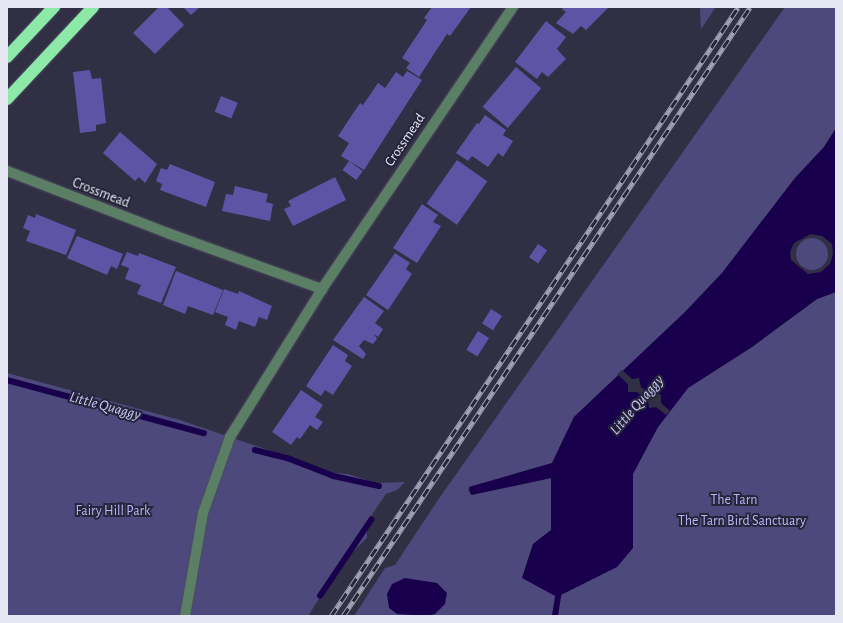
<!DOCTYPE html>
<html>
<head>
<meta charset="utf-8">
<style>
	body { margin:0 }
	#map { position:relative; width:843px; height:623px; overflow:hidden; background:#302f44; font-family:"Alegreya Sans",sans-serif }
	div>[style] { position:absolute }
	.green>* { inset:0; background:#4e497c }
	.round { border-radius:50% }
	.water>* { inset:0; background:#19004d }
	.pier>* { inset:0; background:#302f44 }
	.stream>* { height:5.5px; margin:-2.75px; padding:0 2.75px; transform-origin:2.75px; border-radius:2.75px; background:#19004d }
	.building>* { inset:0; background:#5e54a6; transform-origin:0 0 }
	.roads { filter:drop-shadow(0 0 1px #4d4c60) drop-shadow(0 0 1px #4d4c60) }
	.minor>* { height:10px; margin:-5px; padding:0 5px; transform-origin:5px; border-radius:5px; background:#5b7f64 }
	.highway>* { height:12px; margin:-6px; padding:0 6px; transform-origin:6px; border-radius:6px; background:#8de9a8 }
	.rail>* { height:4.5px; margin-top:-2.25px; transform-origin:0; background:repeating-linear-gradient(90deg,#262539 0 9px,#a3a2b2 0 18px); box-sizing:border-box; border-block:1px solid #a3a2b2 }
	span { translate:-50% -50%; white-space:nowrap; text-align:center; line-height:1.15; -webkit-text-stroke:4px #262539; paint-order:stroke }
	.street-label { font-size:14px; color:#e6e6f3 }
	.park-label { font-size:14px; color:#b9b6f9 }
	.water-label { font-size:15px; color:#cbc9f7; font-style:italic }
	.frame { position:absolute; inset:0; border:8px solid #e6e6f3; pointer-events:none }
</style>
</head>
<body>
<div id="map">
	<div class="green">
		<i style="clip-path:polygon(700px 7px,716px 7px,701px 29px)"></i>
		<i style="clip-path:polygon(785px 7px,836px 7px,836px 128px,824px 147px,795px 178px,722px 273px,685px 312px,574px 417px,552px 463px,469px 487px,468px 491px,472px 495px,551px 478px,551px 530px,533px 544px,522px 578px,643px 453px,658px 427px,688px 388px,752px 347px,817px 299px,836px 292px,836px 616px,354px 616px,385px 568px,395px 565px,438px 500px)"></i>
		<i class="round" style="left:796px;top:238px;width:32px;height:32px"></i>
		<i style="clip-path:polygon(7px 373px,180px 420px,335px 473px,348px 474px,375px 483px,405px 482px,397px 490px,386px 494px,367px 522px,367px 538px,343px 561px,308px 616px,7px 616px)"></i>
	</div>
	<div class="water">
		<i style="clip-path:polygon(evenodd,836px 128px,836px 292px,817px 299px,752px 347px,688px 388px,658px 427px,633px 474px,633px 548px,617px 567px,557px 597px,522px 578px,533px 544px,551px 530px,551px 478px,471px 495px,469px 487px,552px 463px,574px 417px,685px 312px,722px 273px,795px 178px,824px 147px,836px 128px,811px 234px,822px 236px,832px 244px,833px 254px,830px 264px,821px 272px,808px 274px,791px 260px,790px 252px,794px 243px,811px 234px)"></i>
		<i style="clip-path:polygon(405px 578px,437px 583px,447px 593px,445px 604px,435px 614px,427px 616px,397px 614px,389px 608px,387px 594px,392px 584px)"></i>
	</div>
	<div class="pier">
		<i style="clip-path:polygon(622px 370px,632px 379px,639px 378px,641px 387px,651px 396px,657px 393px,661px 395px,661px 403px,670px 411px,666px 415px,656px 407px,649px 408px,648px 401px,637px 392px,628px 392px,628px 384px,617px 374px)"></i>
	</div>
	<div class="stream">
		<i style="left:7px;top:380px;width:204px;rotate:15.1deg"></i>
		<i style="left:255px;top:450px;width:36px;rotate:14deg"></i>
		<i style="left:290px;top:459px;width:47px;rotate:21.1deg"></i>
		<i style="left:334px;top:476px;width:46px;rotate:12.5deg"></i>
		<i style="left:320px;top:596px;width:92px;rotate:-56.1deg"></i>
		<i style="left:555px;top:616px;width:25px;rotate:-81deg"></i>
	</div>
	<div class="building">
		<i style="clip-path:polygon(159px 7px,167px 7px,184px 25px,155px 54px,133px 33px)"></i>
		<i style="clip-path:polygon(183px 7px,200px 7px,191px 15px)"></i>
		<i style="clip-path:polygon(432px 7px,471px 7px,450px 36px,447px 34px,419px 77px,406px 68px,410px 63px,402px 58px,427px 20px,424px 18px)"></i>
		<i style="clip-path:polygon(564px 7px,609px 7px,586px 30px,581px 26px,573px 34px,556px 23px,566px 12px,562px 9px)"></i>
		<i style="clip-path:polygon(546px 21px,566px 37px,557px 49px,566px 59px,548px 77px,542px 72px,537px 79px,515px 62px)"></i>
		<i style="left:516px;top:67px;width:33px;height:52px;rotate:40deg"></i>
		<i style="clip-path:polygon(90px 70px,92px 79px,101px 78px,106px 123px,96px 125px,96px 131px,80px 133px,73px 72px)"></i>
		<i style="clip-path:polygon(407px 71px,422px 80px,364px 170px,341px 156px,349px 143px,338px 136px,360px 103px,363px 105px,378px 83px,385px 88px,396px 72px,403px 77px)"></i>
		<i style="left:221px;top:96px;width:18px;height:17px;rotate:22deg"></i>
		<i style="clip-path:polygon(485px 115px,506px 130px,503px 135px,513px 141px,503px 157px,498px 153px,488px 167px,472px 156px,468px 161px,456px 153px,477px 123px,479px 124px)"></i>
		<i style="clip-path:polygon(120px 132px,157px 164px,145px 183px,139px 177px,135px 181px,103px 153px)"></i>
		<i style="left:457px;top:160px;width:37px;height:53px;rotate:35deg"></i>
		<i style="left:349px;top:161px;width:17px;height:11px;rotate:36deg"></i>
		<i style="clip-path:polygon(170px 164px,215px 182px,206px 207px,160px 190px,162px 184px,156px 181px,161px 168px,167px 170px)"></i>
		<i style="clip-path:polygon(335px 177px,346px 200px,293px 226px,284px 209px,291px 206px,288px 201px)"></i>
		<i style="clip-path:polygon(235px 186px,268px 194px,266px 202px,273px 204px,270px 221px,222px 211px,226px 194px,233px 195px)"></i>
		<i style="clip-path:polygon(422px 204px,438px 215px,433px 222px,441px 226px,417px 263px,393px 248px)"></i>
		<i style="clip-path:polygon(36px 214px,76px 230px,66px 255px,26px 241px,30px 231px,23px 228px,28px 215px,35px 218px)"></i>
		<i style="clip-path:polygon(77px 236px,123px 254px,117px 269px,111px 266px,107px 275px,67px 258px)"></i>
		<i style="left:538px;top:244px;width:11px;height:16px;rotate:34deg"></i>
		<i style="clip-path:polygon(127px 252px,138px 256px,139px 253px,176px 267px,161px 303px,137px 294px,141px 285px,125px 279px,129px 268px,121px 265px)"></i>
		<i style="clip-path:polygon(395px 253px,410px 263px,406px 269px,412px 274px,388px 310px,366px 295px)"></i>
		<i style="clip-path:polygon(176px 271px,223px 290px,213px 315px,188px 306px,185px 314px,163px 305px)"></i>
		<i style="clip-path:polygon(224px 289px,238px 294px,239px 291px,272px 306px,267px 320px,259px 317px,255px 327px,239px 321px,236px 330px,225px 325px,228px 317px,215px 312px)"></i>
		<i style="clip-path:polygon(364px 297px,384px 311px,375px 323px,383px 329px,378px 337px,374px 334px,377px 339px,373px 344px,364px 340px,359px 346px,366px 354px,363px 359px,333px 340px)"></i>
		<i style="left:491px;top:309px;width:13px;height:17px;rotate:32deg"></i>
		<i style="left:478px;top:331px;width:13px;height:22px;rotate:32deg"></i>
		<i style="clip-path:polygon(333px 345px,348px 355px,345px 361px,352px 366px,333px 395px,325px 390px,321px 396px,306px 386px)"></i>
		<i style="clip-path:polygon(301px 390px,323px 405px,315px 417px,323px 422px,317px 430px,310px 425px,300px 439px,297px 437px,291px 445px,272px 432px)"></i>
	</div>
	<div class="roads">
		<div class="minor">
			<i style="left:7px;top:171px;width:175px;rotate:21.1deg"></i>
			<i style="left:170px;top:234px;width:162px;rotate:19.9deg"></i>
			<i style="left:185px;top:616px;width:105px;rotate:-80.1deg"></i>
			<i style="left:203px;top:513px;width:81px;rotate:-70.4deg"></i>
			<i style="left:230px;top:437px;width:174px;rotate:-58.1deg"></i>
			<i style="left:322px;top:289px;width:341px;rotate:-55.9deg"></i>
		</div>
		<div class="highway">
			<i style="left:7px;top:57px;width:69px;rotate:-46.8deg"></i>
			<i style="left:7px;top:99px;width:126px;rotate:-46.9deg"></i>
		</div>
	</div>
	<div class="rail">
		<i style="left:331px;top:616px;width:732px;rotate:-56.24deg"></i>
		<i style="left:343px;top:616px;width:732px;rotate:-56.24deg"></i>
	</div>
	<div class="street-label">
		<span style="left:405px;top:140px;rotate:-56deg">Crossmead</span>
		<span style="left:101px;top:193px;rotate:21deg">Crossmead</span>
	</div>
	<div class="park-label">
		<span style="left:734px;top:500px">The Tarn</span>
		<span style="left:113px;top:511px">Fairy Hill Park</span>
		<span style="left:742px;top:521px">The Tarn Bird Sanctuary</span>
	</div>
	<div class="water-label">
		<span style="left:637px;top:405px;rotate:-49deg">Little Quaggy</span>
		<span style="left:105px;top:406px;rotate:15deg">Little Quaggy</span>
	</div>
	<div class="frame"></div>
</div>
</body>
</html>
